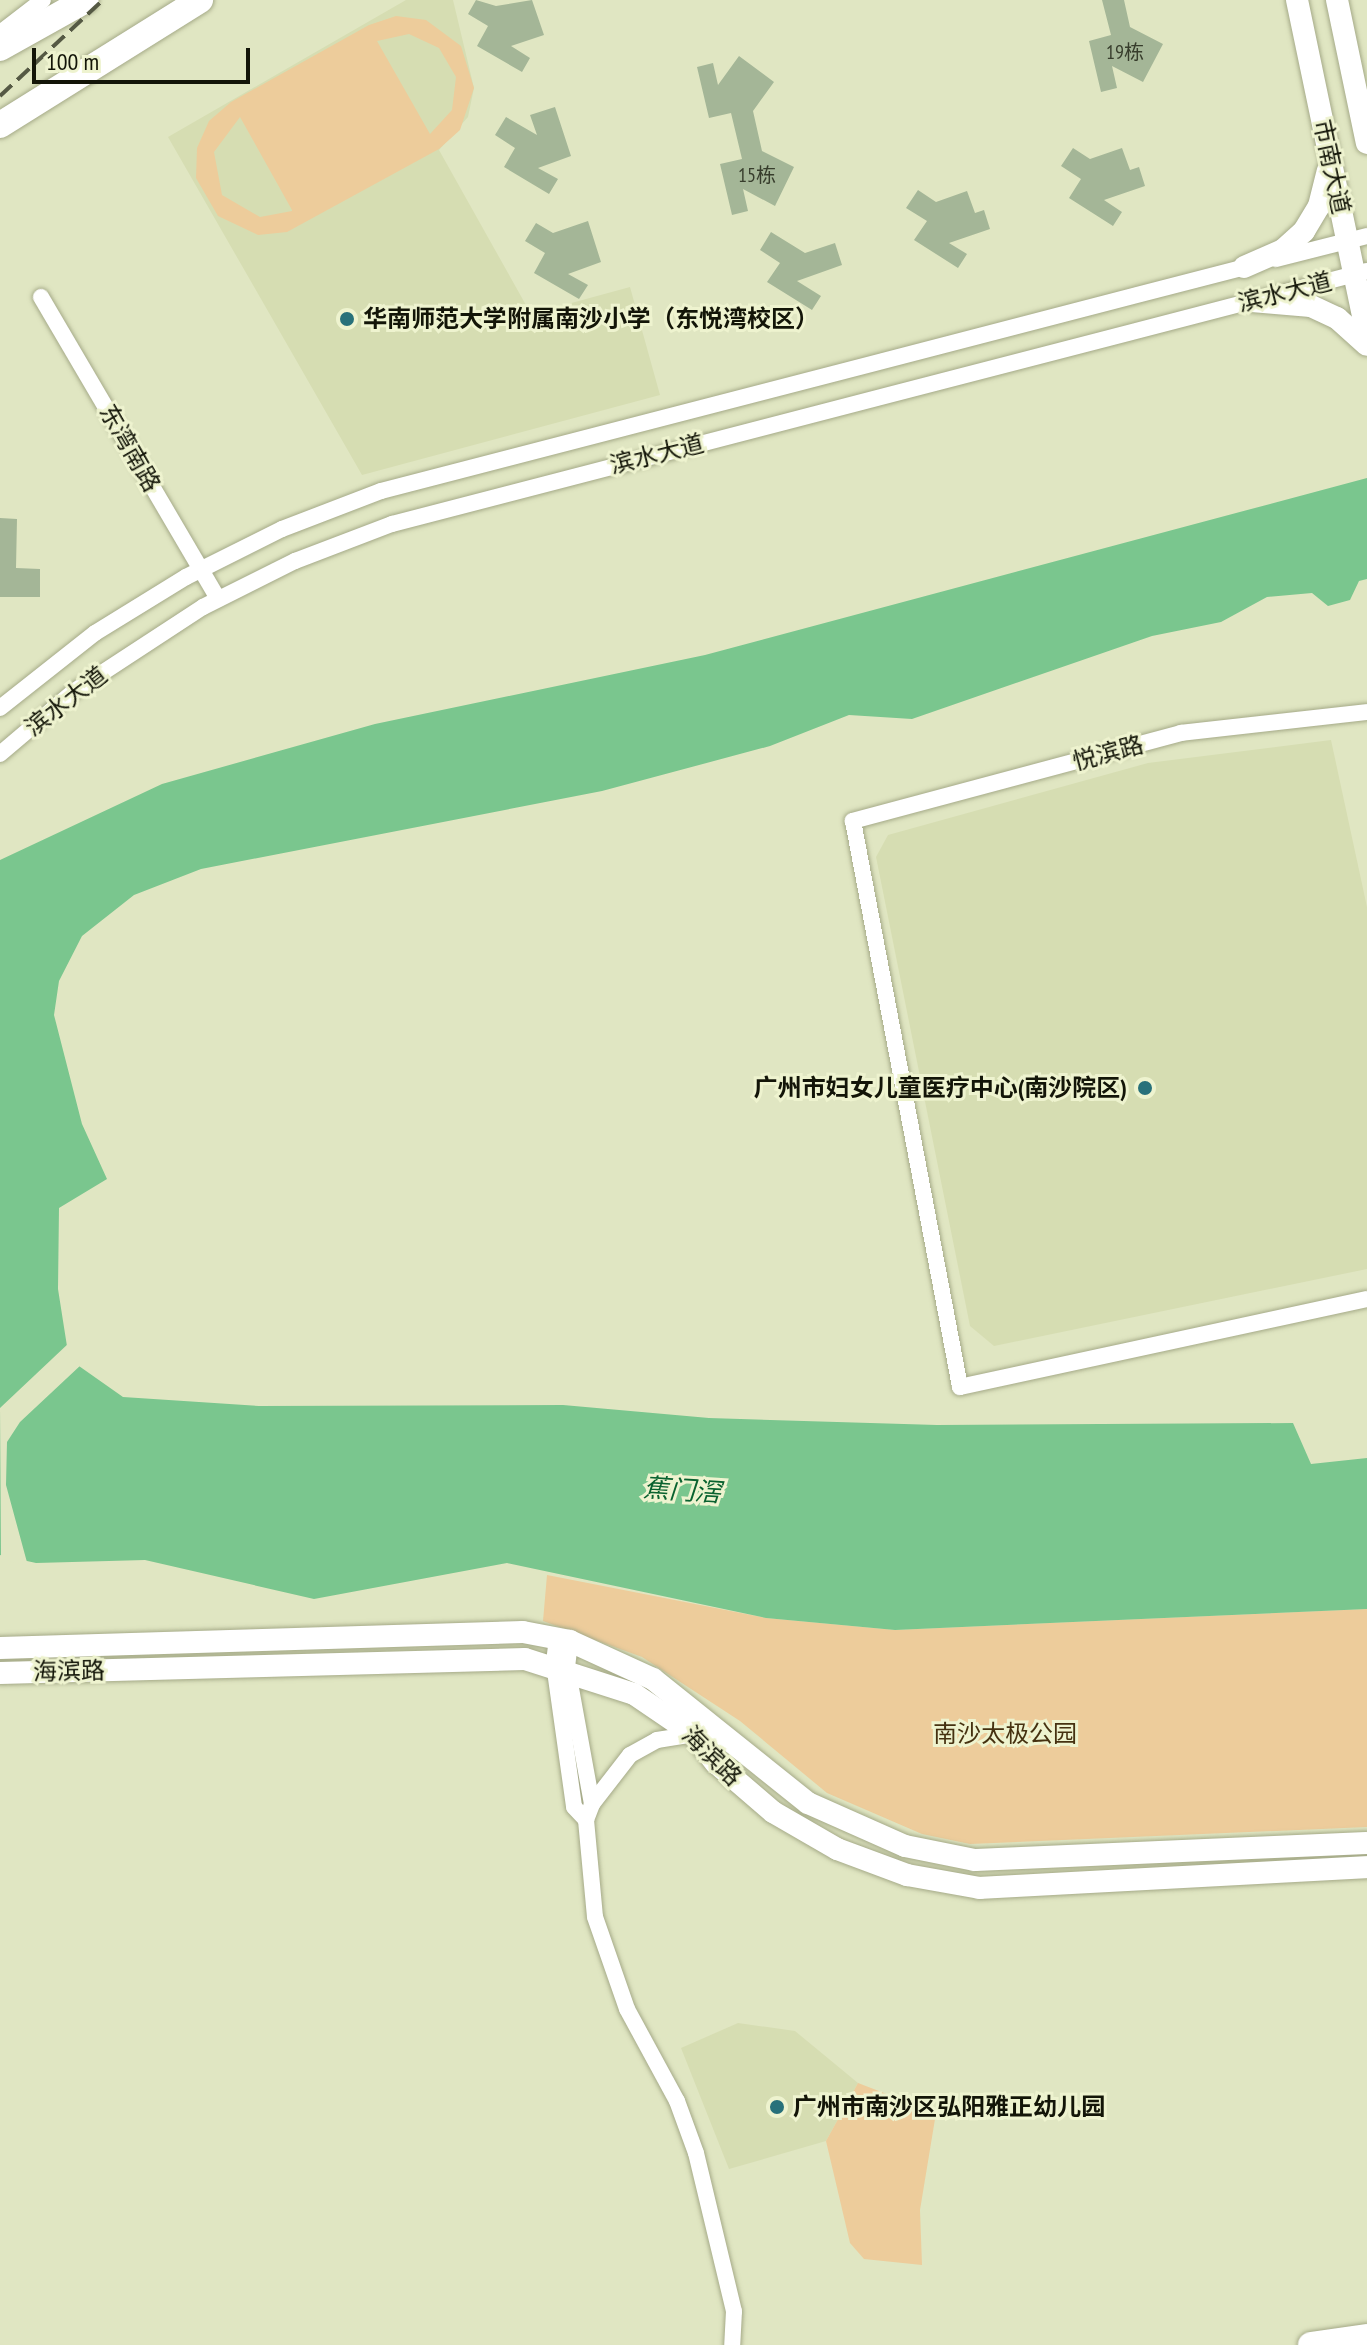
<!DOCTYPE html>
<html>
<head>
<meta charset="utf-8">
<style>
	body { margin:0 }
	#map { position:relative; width:1367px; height:2345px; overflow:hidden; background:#e0e6c2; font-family:"PT Sans Narrow","Noto Sans SC",sans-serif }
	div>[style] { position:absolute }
	.built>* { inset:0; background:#d6ddb2 }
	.green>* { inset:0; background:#edcc9b }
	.water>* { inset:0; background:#7ac68e }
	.pier>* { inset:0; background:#e0e6c2 }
	.building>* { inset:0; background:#a4b697 }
	.roads { filter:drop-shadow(0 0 2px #a5aa88) drop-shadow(0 0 2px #a5aa88) }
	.street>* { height:16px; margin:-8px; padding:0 8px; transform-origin:8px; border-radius:8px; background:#fff }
	.secondary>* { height:22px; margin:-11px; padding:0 11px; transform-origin:11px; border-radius:11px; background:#fff }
	.primary>* { height:26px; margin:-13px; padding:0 13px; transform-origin:13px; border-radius:13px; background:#fff }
	.rail>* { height:4px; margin-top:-2px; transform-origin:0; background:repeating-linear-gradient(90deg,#555944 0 16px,transparent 0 24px) }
	.dots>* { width:22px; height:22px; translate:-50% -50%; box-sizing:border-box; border:4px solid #eef3cf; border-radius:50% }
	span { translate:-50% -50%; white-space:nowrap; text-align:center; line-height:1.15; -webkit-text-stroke:6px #eef3cf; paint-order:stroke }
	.number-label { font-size:20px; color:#373d2c }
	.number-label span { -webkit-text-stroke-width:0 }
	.street-label { font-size:24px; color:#131508 }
	.poi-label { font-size:24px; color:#131508; font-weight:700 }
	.left { translate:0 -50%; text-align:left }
	.right { translate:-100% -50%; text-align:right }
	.park-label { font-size:24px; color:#453110 }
	.water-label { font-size:26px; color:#09622f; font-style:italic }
	.scale { position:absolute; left:32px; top:48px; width:218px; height:36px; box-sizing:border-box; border:4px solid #131508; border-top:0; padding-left:10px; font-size:24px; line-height:28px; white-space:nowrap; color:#131508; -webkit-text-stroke:6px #eef3cf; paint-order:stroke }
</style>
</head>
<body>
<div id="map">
	<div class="built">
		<i style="clip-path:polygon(406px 0,453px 0,474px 88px,468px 117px,439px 150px,531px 314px,630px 287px,660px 395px,362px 475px,168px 137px)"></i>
		<i style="clip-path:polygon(1331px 740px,1367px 907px,1367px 1269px,994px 1346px,970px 1326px,876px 857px,888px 835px,1148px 763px)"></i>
		<i style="clip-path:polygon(738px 2023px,795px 2031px,858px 2083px,826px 2141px,729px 2169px,681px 2048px)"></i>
	</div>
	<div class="green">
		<i style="clip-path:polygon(evenodd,396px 16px,426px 20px,461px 46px,474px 88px,460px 130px,439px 149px,287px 232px,258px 235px,218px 216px,196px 178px,197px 148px,209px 121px,231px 102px,369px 25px,396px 16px,409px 34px,439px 48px,456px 77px,452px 110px,430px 134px,377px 41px,409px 34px,396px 16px,240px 117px,292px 210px,292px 211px,260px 217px,222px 195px,214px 152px,240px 117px)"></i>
		<i style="clip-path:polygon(547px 1575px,766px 1618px,895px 1630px,1367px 1609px,1367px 1827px,970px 1844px,922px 1834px,827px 1793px,740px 1721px,642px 1657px,543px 1621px)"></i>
		<i style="clip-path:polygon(858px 2083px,936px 2113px,920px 2210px,922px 2265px,864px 2259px,850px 2243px,826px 2141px)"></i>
	</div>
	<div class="water">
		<i style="clip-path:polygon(1367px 478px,1367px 579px,1359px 581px,1350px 600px,1328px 606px,1312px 593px,1267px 597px,1221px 622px,1152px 636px,912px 719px,849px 715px,770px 746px,602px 791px,201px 869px,134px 895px,82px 936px,59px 981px,54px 1015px,82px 1124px,107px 1179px,59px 1208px,58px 1289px,69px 1359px,123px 1397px,259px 1406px,563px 1405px,709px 1418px,937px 1425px,1293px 1423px,1311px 1464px,1367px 1458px,1367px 1609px,895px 1630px,766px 1618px,507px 1563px,314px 1599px,145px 1560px,36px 1563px,0 1555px,0 860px,162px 784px,375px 724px,705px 655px)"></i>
	</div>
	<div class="pier">
		<i style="clip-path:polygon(70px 1342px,73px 1357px,82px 1364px,20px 1422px,7px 1442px,6px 1485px,28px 1566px,1px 1559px,0 1408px)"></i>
	</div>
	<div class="building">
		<i style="clip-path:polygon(476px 0,496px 6px,532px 0,544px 35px,511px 46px,530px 58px,522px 72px,477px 46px,488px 26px,468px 14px)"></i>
		<i style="clip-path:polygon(1102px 0,1124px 0,1130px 27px,1163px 44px,1143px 82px,1112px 66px,1117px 88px,1101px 92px,1089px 41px,1111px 35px)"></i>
		<i style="clip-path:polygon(739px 56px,774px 82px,753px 111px,762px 151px,794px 167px,775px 206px,743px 189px,748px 211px,732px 215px,720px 164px,742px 159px,731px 113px,709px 118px,697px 67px,713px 63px,718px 85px)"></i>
		<i style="clip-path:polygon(555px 107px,571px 156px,538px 168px,558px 179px,549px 194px,504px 167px,515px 148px,495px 135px,506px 117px,537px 135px,530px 115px)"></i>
		<i style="clip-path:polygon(1073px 148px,1090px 159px,1122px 148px,1130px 170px,1139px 167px,1145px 186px,1104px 200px,1122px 212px,1113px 226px,1069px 198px,1081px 179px,1061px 166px)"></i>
		<i style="clip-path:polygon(918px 190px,936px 202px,967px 191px,975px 213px,984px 210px,990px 229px,949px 243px,967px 254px,958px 268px,914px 240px,927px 221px,906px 208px)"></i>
		<i style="clip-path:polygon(588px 221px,601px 262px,568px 274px,588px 285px,579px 299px,534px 273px,545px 253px,525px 241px,536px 223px,553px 233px)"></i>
		<i style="clip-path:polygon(771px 232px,805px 253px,835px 243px,842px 265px,797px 281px,821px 296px,812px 310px,767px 282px,780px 263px,760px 250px)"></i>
		<i style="clip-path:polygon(0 518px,17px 519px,16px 568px,40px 569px,40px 597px,0 597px)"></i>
	</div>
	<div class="roads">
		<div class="street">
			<i style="left:0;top:33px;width:54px;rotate:-37.5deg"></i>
			<i style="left:1276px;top:259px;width:94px;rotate:-14.2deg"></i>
			<i style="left:41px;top:297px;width:350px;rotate:59.6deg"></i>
			<i style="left:0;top:708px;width:121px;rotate:-38.3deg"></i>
			<i style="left:95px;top:633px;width:107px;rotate:-31.6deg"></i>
			<i style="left:186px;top:577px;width:107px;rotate:-26.6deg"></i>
			<i style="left:282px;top:529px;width:106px;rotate:-21deg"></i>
			<i style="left:381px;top:491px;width:901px;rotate:-14.53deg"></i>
			<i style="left:1367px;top:712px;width:187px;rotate:173.6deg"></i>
			<i style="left:1181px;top:733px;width:340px;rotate:165deg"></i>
			<i style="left:853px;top:821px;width:576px;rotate:79.29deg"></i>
			<i style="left:960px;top:1387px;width:416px;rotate:-12.2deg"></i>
			<i style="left:0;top:754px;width:96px;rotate:-40.3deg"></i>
			<i style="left:73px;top:692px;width:155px;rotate:-33.2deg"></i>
			<i style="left:203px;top:607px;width:103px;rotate:-26.6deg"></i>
			<i style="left:295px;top:561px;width:104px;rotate:-20.9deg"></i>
			<i style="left:392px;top:524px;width:1007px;rotate:-14.55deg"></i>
			<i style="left:557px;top:1638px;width:26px;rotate:97deg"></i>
			<i style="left:554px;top:1664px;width:144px;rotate:82deg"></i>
			<i style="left:574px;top:1807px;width:18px;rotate:47deg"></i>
			<i style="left:586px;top:1820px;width:17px;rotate:-69deg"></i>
			<i style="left:592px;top:1804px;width:139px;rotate:-100.3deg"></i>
			<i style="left:567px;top:1667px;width:26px;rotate:-83deg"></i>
			<i style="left:592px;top:1804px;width:62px;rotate:-52.2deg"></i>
			<i style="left:630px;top:1755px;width:31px;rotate:-29deg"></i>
			<i style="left:657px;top:1740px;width:36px;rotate:-9deg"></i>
			<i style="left:586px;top:1820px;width:97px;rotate:84.7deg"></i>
			<i style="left:595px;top:1917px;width:97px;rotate:70.8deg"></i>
			<i style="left:627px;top:2009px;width:105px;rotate:61.5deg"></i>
			<i style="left:677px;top:2101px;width:55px;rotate:69.9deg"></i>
			<i style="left:696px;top:2153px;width:163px;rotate:76.5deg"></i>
			<i style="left:734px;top:2311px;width:34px;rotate:93deg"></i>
		</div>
		<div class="secondary">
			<i style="left:1297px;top:0;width:342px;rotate:78.2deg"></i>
			<i style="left:1337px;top:0;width:146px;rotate:78.2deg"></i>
			<i style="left:1244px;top:267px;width:43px;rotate:-23.6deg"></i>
			<i style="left:1283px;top:250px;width:28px;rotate:-42deg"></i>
			<i style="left:1304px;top:231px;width:29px;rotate:-59deg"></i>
			<i style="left:1319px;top:206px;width:36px;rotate:-76deg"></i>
			<i style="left:1252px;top:301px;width:59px;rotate:4.8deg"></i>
			<i style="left:1311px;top:306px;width:29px;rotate:25deg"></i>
			<i style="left:1337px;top:318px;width:40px;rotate:42deg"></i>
			<i style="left:0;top:1648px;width:523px;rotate:-1.75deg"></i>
			<i style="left:523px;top:1632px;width:48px;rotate:10.8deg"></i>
			<i style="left:570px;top:1641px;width:91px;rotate:24.6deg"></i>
			<i style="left:653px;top:1679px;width:198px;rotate:38.7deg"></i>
			<i style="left:808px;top:1803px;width:106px;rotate:23.9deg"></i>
			<i style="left:905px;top:1846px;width:71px;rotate:11.3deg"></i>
			<i style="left:975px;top:1860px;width:392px;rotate:-2.5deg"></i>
			<i style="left:0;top:1673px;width:525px;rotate:-1.53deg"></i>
			<i style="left:525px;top:1659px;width:114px;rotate:17.8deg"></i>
			<i style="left:634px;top:1694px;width:71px;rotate:34.1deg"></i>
			<i style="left:693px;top:1734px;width:37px;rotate:52deg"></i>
			<i style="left:716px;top:1763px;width:75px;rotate:40.7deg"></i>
			<i style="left:773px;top:1812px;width:74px;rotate:30deg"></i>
			<i style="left:837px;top:1849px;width:75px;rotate:20.4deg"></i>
			<i style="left:907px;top:1875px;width:74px;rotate:10.1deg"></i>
			<i style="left:980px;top:1888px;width:388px;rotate:-3.1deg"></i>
		</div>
		<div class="primary">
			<i style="left:0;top:48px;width:98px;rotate:-29.2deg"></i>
			<i style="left:0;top:125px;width:236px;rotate:-32deg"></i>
			<i style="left:1311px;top:2345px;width:57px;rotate:-8.1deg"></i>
		</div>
	</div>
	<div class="rail">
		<i style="left:0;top:96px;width:141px;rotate:-43deg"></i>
	</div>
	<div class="dots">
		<i style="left:347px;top:319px;background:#28717a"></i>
		<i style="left:1145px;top:1088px;background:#28717a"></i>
		<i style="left:777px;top:2107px;background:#28717a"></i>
	</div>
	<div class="number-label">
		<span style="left:1125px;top:52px">19栋</span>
		<span style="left:757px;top:175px">15栋</span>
	</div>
	<div class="street-label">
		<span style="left:1332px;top:167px;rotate:78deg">市南大道</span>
		<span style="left:1285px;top:292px;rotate:-14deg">滨水大道</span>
		<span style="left:130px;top:448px;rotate:60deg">东湾南路</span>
		<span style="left:657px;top:454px;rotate:-14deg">滨水大道</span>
		<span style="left:66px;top:701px;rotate:-38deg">滨水大道</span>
		<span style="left:1108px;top:753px;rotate:-15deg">悦滨路</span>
		<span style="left:69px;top:1671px;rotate:-1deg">海滨路</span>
		<span style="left:712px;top:1756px;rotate:45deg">海滨路</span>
	</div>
	<div class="poi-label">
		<span class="left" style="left:363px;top:319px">华南师范大学附属南沙小学（东悦湾校区）</span>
		<span class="right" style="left:1127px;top:1088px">广州市妇女儿童医疗中心(南沙院区)</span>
		<span class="left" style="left:793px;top:2107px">广州市南沙区弘阳雅正幼儿园</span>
	</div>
	<div class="park-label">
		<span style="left:1005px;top:1734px">南沙太极公园</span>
	</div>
	<div class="water-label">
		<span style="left:682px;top:1490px;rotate:4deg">蕉门滘</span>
	</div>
	<div class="scale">100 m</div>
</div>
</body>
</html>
